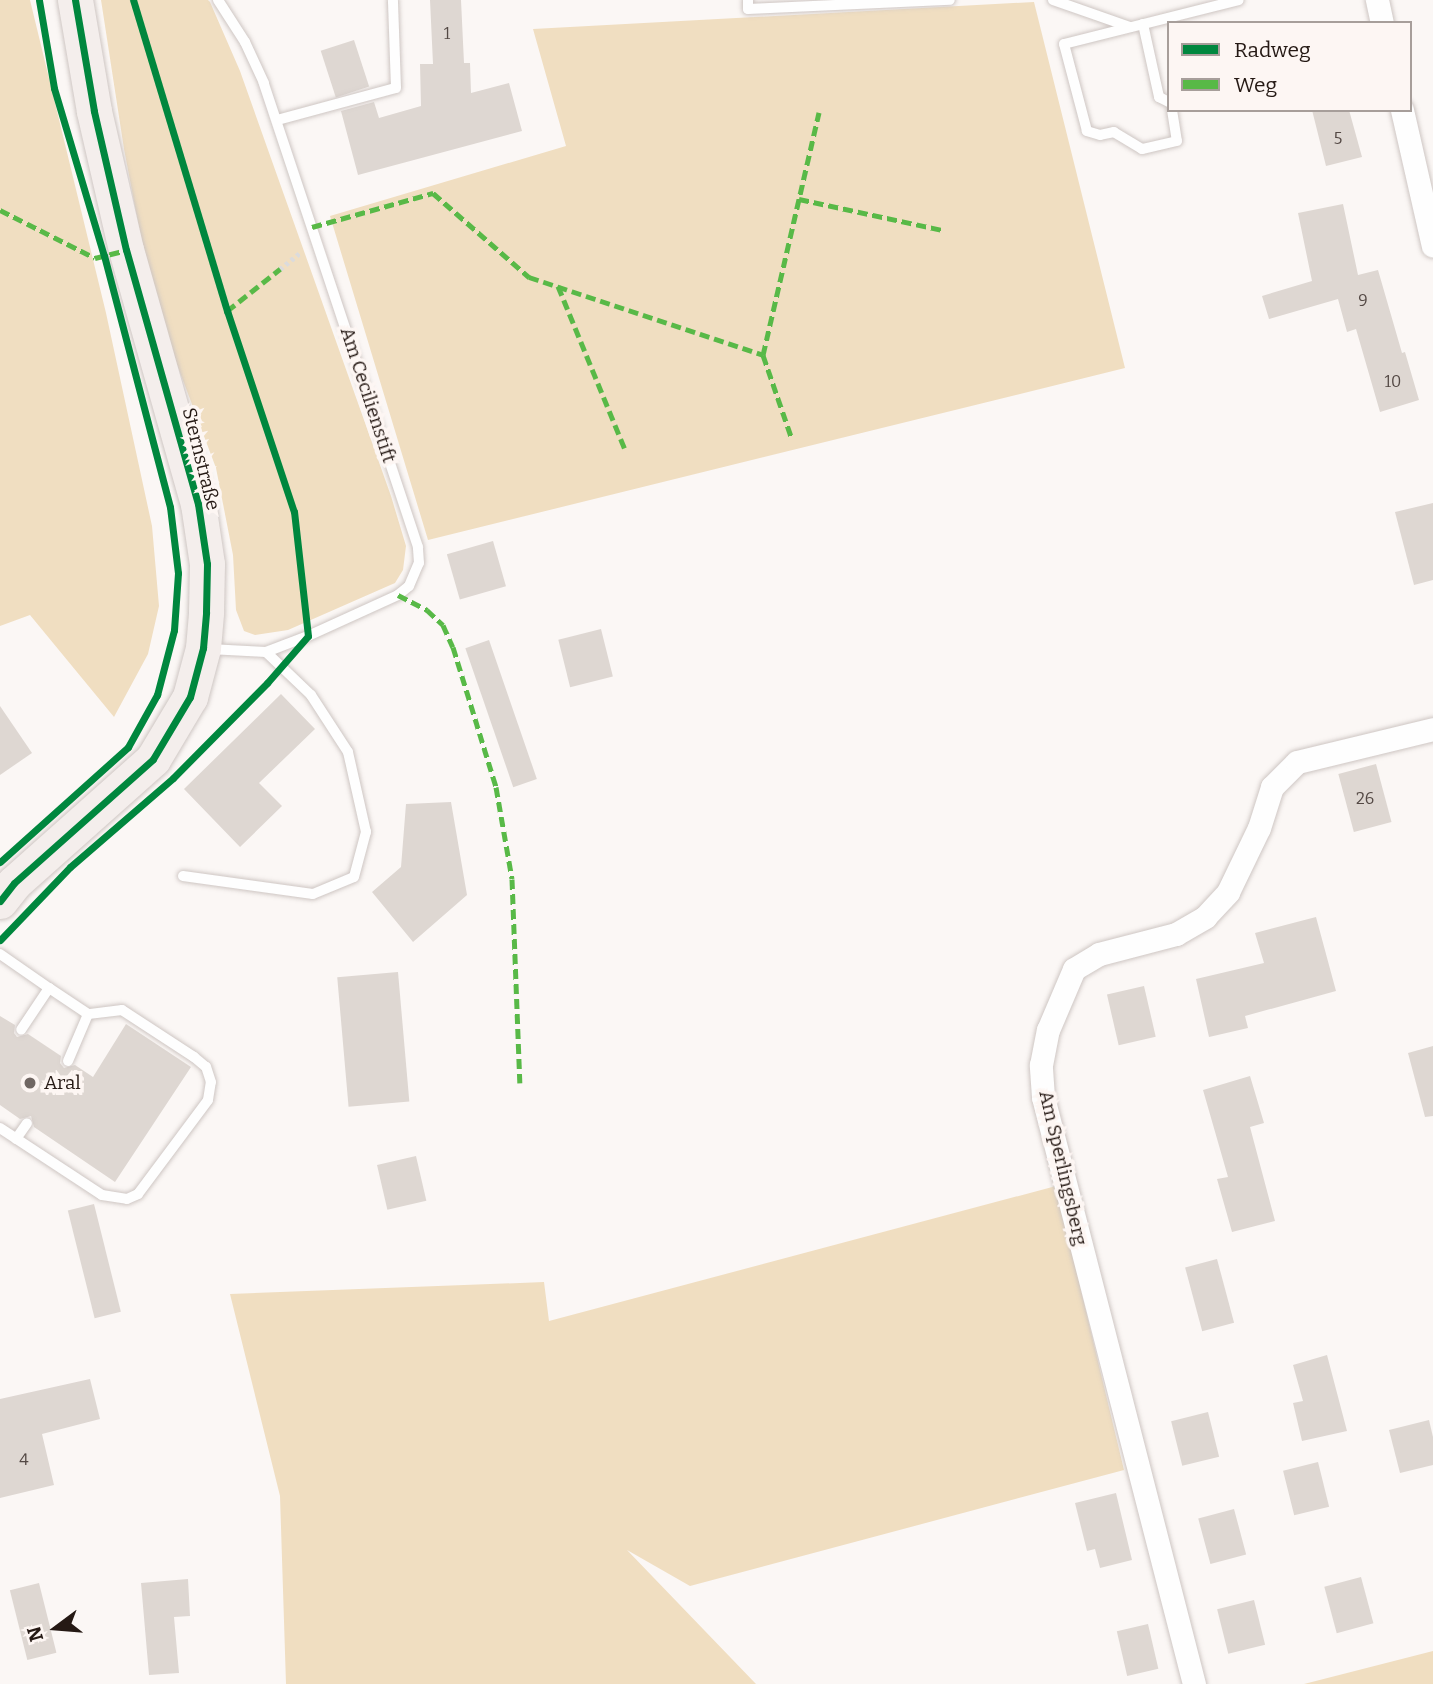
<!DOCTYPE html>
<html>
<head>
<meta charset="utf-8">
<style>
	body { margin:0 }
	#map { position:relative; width:1433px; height:1684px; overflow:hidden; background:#fbf7f5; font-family:Bitter,serif }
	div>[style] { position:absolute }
	.green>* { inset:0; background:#f0dec1 }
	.building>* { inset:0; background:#ded7d2; transform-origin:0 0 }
	.path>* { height:4.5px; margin-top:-2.25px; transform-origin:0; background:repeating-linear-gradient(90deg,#dcdbdb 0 3.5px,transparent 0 7px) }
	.roads { filter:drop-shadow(0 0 2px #cec6c3) drop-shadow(0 0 2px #cec6c3) }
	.lane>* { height:10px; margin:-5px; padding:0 5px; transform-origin:5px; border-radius:5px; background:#fefefe }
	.street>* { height:23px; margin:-11.5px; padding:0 11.5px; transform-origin:11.5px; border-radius:11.5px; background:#fefefe }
	.primary>* { height:35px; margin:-17.5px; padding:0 17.5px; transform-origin:17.5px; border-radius:17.5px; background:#f4eeec }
	.quiet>* { height:5px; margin-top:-2.5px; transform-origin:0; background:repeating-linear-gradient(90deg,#58b947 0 10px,transparent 0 15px) }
	.cycleway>* { height:7px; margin:-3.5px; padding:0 3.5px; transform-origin:3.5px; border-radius:3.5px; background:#00873e }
	.dots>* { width:19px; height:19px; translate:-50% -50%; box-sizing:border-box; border:4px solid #fdf6f3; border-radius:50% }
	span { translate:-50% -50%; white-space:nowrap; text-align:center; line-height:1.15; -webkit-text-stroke:7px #fdf6f3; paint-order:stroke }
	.number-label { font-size:16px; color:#534844 }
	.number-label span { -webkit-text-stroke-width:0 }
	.street-label { font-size:19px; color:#251914 }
	.poi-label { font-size:19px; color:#251914 }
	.left { translate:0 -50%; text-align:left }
	.legend { position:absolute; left:1167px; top:21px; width:245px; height:91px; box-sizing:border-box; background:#fdf6f3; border:2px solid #a79e9a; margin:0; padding:9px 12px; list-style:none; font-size:21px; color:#251914 }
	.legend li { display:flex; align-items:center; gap:14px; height:35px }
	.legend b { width:35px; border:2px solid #a79e9a }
	.north { position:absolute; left:21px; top:1593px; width:70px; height:70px; -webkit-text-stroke:5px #fdf6f3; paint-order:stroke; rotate:254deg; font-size:19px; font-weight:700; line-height:28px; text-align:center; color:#251914 }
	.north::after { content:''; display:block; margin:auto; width:24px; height:32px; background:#251914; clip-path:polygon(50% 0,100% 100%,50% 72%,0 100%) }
</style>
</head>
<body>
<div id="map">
	<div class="green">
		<i style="clip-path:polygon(0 0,30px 0,106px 313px,152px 526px,159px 606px,148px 654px,114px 717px,30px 615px,0 626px)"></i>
		<i style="clip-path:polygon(101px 0,208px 0,210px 2px,240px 71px,391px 496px,406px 546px,403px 570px,395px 583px,288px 630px,255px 635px,244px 631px,236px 610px,233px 555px,216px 468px,170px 346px,141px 238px,124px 149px)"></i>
		<i style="clip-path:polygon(1034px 2px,1125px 368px,428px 540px,330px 216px,566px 146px,533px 29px)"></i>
		<i style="clip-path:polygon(1056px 1186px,1124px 1470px,690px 1586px,627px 1550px,756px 1684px,286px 1684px,280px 1496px,230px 1294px,544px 1282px,549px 1321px)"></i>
		<i style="clip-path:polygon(1433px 1651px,1433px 1684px,1304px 1684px)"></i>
	</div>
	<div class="building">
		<i style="clip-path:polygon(430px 0,461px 0,464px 63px,470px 63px,471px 93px,509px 83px,522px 131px,358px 175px,341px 111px,374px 102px,379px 118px,421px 106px,420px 64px,433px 64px)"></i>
		<i style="left:354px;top:40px;width:49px;height:35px;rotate:72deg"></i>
		<i style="clip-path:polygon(1312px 110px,1349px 110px,1362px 157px,1326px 166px)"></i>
		<i style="clip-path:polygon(1343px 204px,1358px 275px,1378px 270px,1402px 353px,1405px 352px,1419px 400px,1380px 412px,1356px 329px,1347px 332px,1338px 299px,1269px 319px,1262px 296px,1312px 281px,1298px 213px)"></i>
		<i style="clip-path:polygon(1433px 503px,1433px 580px,1414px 585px,1395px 512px)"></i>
		<i style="left:493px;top:541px;width:47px;height:48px;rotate:74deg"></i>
		<i style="left:601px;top:629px;width:49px;height:44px;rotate:76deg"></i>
		<i style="left:489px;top:640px;width:147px;height:25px;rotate:71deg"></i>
		<i style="clip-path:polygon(281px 694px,315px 729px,259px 783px,282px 806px,240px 847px,184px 789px)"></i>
		<i style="clip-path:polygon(0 706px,32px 753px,0 775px)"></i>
		<i style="left:1376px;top:764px;width:60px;height:39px;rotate:75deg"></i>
		<i style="clip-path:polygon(451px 802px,467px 895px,413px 942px,372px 892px,401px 867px,406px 804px)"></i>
		<i style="clip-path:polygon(1316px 917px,1336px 991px,1245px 1016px,1248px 1028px,1209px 1037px,1196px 979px,1264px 963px,1255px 933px)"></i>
		<i style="left:398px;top:972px;width:130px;height:61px;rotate:85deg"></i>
		<i style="left:1144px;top:986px;width:52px;height:38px;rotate:77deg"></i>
		<i style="clip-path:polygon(0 1016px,15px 1025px,14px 1033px,17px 1037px,28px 1034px,61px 1056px,60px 1063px,64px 1068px,75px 1065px,93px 1077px,126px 1024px,191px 1067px,115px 1182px,34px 1127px,31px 1116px,20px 1119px,0 1105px)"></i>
		<i style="clip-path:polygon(1433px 1046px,1433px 1116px,1425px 1117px,1408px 1053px)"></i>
		<i style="clip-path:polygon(1250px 1076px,1264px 1123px,1250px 1127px,1275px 1221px,1232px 1232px,1217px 1179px,1228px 1177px,1203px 1090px)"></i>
		<i style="left:416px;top:1156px;width:46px;height:40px;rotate:77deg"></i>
		<i style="left:94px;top:1204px;width:111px;height:27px;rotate:76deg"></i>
		<i style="left:1217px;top:1259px;width:66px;height:33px;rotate:75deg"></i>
		<i style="clip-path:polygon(1327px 1355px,1347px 1431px,1302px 1441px,1293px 1403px,1303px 1401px,1293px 1365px)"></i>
		<i style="clip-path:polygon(90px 1379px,100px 1419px,42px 1434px,54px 1485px,0 1498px,0 1399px)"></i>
		<i style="left:1208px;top:1412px;width:46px;height:38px;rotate:76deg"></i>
		<i style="clip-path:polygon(1429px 1420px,1433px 1437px,1433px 1465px,1400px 1473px,1389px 1430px)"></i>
		<i style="left:1318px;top:1462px;width:46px;height:36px;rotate:76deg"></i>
		<i style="clip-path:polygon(1116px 1493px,1132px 1560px,1100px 1568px,1095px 1549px,1087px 1551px,1075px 1503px)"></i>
		<i style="left:1234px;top:1509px;width:47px;height:37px;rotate:75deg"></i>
		<i style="left:1361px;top:1577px;width:48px;height:38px;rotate:75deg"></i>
		<i style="clip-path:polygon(188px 1579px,190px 1616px,174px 1617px,179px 1673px,149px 1675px,141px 1583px)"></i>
		<i style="left:39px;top:1583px;width:72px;height:30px;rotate:76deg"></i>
		<i style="left:1254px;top:1600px;width:46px;height:38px;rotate:76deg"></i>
		<i style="left:1148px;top:1624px;width:46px;height:32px;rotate:77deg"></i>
	</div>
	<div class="path">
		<i style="left:280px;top:269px;width:27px;rotate:-39deg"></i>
	</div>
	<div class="roads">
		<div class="lane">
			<i style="left:748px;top:0;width:9px;rotate:90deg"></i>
			<i style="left:748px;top:9px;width:202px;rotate:-2.6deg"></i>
			<i style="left:1053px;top:0;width:82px;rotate:19.3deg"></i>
			<i style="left:1143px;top:24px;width:75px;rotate:77.6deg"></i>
			<i style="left:1159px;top:97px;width:11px;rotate:27deg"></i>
			<i style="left:1172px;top:110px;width:31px;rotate:81deg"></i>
			<i style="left:1177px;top:141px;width:36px;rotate:167deg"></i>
			<i style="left:1142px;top:149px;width:33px;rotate:-149deg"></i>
			<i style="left:1114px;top:132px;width:14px;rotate:168deg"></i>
			<i style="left:1100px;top:135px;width:14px;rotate:-163deg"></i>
			<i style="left:1087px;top:131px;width:90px;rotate:-104.8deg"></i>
			<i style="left:1064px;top:44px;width:180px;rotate:-14.1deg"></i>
			<i style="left:277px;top:120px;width:123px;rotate:-15.1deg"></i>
			<i style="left:396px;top:88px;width:88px;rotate:-92deg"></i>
			<i style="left:209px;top:649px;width:57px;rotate:3deg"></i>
			<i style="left:266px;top:652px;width:45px;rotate:-20.9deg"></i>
			<i style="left:308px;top:636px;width:99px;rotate:-24.5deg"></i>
			<i style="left:398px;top:595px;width:14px;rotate:-39deg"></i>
			<i style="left:409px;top:586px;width:25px;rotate:-67deg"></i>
			<i style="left:419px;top:563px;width:16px;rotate:-94deg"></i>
			<i style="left:418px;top:547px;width:489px;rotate:-108.4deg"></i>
			<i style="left:264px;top:83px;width:45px;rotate:-114.9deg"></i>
			<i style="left:245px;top:42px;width:50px;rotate:-122.7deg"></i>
			<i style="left:183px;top:876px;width:131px;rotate:7.9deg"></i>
			<i style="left:313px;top:894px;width:44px;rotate:-22.5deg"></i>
			<i style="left:354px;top:877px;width:47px;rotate:-75.1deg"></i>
			<i style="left:366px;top:832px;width:82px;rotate:-102.7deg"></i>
			<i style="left:348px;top:752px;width:68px;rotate:-123deg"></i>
			<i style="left:311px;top:695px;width:62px;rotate:-136.3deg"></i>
			<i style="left:0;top:954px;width:60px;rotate:34.8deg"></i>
			<i style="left:49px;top:988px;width:50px;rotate:123.7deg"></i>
			<i style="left:68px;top:1061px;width:51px;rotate:-66.9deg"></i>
			<i style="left:0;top:1128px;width:122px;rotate:33.3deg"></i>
			<i style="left:102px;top:1195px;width:25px;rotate:9deg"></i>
			<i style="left:127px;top:1199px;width:12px;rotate:-24deg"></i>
			<i style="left:138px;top:1194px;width:117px;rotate:-53.3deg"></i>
			<i style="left:208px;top:1100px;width:18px;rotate:-81deg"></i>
			<i style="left:211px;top:1082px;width:16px;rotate:-108deg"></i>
			<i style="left:206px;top:1067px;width:16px;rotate:-140deg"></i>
			<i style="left:194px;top:1057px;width:86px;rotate:-146.9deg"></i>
			<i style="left:122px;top:1010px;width:34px;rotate:173deg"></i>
			<i style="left:88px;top:1014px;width:47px;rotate:-146.3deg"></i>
			<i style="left:16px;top:1139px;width:19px;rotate:-55deg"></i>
		</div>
		<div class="street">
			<i style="left:1377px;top:0;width:24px;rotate:78deg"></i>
			<i style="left:1402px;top:110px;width:139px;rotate:77.2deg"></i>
			<i style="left:1194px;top:1684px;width:606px;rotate:-104.43deg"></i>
			<i style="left:1043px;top:1097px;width:32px;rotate:-94deg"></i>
			<i style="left:1041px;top:1065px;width:36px;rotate:-79deg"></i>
			<i style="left:1048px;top:1030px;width:66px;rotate:-66.9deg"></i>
			<i style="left:1074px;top:969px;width:29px;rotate:-31deg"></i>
			<i style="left:1099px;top:954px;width:80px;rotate:-14.6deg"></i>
			<i style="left:1176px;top:934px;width:34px;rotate:-30deg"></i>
			<i style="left:1205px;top:917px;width:34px;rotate:-47deg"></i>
			<i style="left:1228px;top:892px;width:71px;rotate:-64.2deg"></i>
			<i style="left:1259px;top:828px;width:43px;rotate:-72.4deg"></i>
			<i style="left:1272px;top:787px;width:35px;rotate:-45deg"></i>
			<i style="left:1297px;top:762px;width:140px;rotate:-13.6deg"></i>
		</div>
		<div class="primary">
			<i style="left:0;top:901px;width:23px;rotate:-52deg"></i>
			<i style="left:14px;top:883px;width:186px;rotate:-41.7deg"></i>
			<i style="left:153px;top:759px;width:72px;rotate:-59.2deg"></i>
			<i style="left:190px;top:697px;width:51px;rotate:-75.1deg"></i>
			<i style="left:203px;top:648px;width:36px;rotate:-85deg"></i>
			<i style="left:206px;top:612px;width:48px;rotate:-88.8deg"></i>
			<i style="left:207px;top:564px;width:61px;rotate:-98.5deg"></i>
			<i style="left:198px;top:504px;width:264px;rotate:-105.8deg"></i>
			<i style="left:126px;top:250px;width:143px;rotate:-103deg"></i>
			<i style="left:94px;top:111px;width:113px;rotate:-99.7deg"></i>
		</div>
	</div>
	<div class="quiet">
		<i style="left:799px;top:199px;width:146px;rotate:12.2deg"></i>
		<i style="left:0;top:210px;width:106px;rotate:26.8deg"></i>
		<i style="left:95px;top:258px;width:32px;rotate:-14deg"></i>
		<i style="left:312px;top:227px;width:126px;rotate:-15.7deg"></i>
		<i style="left:433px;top:193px;width:128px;rotate:41.2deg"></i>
		<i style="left:529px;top:277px;width:247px;rotate:18.4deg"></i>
		<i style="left:763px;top:355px;width:89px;rotate:71deg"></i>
		<i style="left:558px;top:286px;width:176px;rotate:67.7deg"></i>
		<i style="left:227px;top:311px;width:68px;rotate:-38.4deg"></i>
		<i style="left:763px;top:355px;width:249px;rotate:-77deg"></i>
		<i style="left:398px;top:595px;width:33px;rotate:27deg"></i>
		<i style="left:427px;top:610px;width:22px;rotate:43deg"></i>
		<i style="left:443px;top:625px;width:24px;rotate:66deg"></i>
		<i style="left:453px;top:647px;width:146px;rotate:72.9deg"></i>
		<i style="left:496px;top:787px;width:93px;rotate:80.1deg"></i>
		<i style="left:512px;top:879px;width:204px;rotate:87.8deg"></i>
	</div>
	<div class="cycleway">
		<i style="left:0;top:862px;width:172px;rotate:-41.9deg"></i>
		<i style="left:128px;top:747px;width:60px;rotate:-60.9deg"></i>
		<i style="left:157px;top:695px;width:67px;rotate:-75.3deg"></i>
		<i style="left:174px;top:630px;width:57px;rotate:-86deg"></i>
		<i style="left:178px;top:573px;width:66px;rotate:-96.9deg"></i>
		<i style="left:170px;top:507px;width:260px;rotate:-104.7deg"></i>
		<i style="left:104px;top:256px;width:175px;rotate:-106.6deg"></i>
		<i style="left:54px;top:88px;width:89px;rotate:-99.7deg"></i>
		<i style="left:0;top:901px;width:23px;rotate:-52deg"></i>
		<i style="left:14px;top:883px;width:186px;rotate:-41.7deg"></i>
		<i style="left:153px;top:759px;width:72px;rotate:-59.2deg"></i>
		<i style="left:190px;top:697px;width:51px;rotate:-75.1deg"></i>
		<i style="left:203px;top:648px;width:36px;rotate:-85deg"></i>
		<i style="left:206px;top:612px;width:48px;rotate:-88.8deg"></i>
		<i style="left:207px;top:564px;width:61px;rotate:-98.5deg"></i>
		<i style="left:198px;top:504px;width:264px;rotate:-105.8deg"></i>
		<i style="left:126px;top:250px;width:143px;rotate:-103deg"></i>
		<i style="left:94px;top:111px;width:113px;rotate:-99.7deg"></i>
		<i style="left:0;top:940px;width:101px;rotate:-46.2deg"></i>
		<i style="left:70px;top:867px;width:136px;rotate:-40.8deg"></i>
		<i style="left:173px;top:778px;width:134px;rotate:-45.3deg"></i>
		<i style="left:267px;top:683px;width:62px;rotate:-48.9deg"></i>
		<i style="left:308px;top:636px;width:125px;rotate:-96.4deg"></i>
		<i style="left:294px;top:512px;width:212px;rotate:-108.4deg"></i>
		<i style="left:227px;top:311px;width:325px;rotate:-106.8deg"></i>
	</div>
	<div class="dots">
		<i style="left:30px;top:1083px;background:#706763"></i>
	</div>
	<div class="number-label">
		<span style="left:447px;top:34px">1</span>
		<span style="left:1338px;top:139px">5</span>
		<span style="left:1363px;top:301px">9</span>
		<span style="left:1393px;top:382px">10</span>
		<span style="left:1365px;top:799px">26</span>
		<span style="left:24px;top:1460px">4</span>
	</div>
	<div class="street-label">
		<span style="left:368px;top:395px;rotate:72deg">Am Cecilienstift</span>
		<span style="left:201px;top:459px;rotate:76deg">Sternstraße</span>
		<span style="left:1063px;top:1168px;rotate:77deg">Am Sperlingsberg</span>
	</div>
	<div class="poi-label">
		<span class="left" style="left:44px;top:1083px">Aral</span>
	</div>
	<ul class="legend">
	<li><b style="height:9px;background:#00873e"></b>Radweg</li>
	<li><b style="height:9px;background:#58b947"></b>Weg</li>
	</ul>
	<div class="north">N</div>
</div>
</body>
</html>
